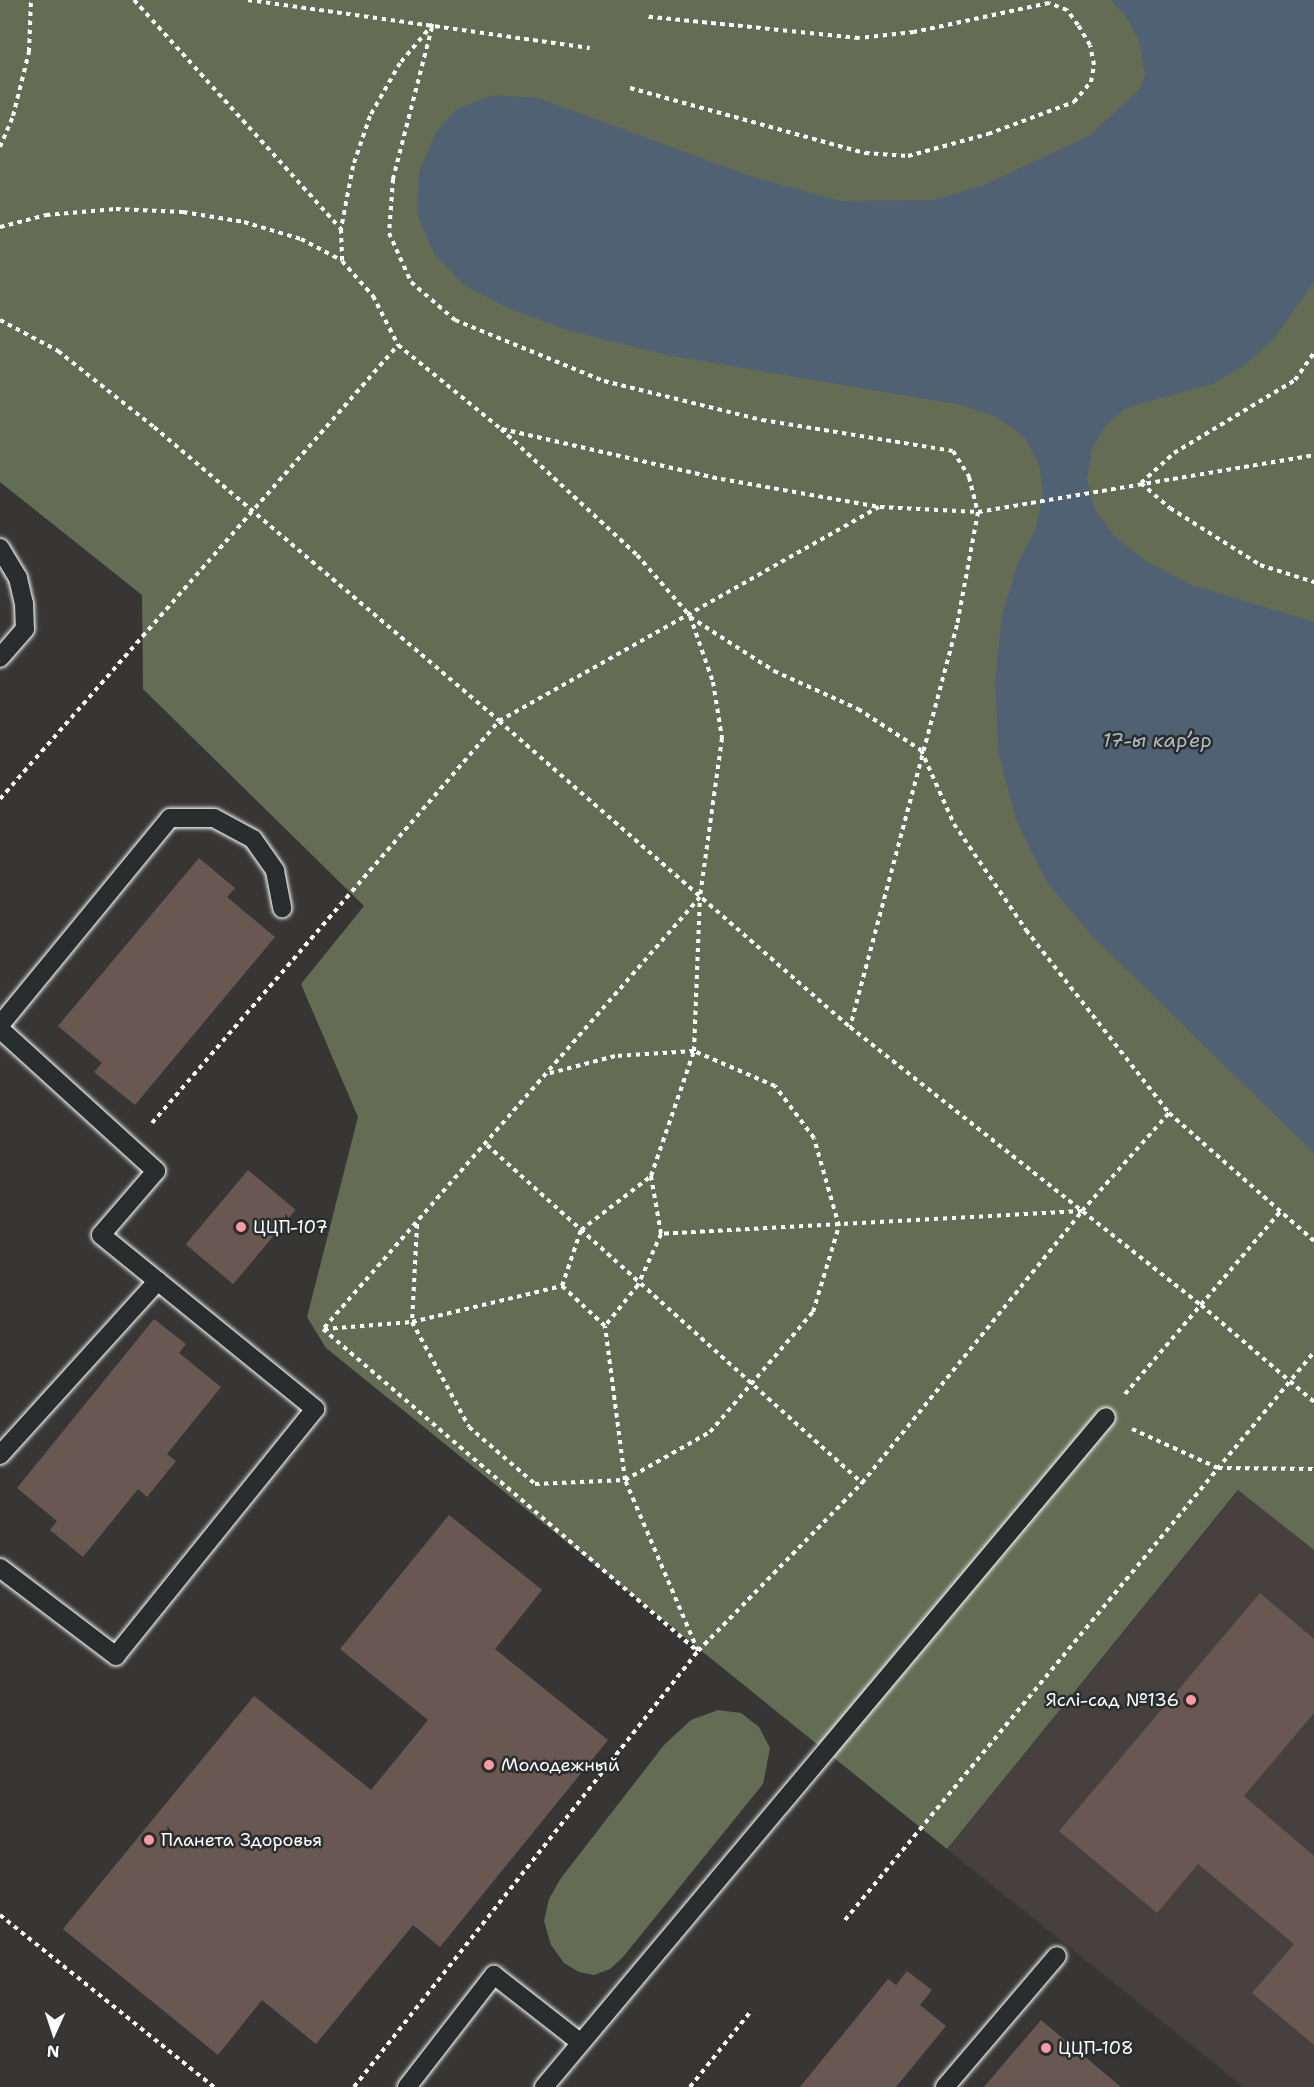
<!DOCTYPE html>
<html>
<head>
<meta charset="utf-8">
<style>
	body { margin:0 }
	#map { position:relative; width:1314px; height:2087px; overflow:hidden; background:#373635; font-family:"Shantell Sans",sans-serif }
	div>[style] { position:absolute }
	.built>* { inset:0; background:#46403e }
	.green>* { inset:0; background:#646d53 }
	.water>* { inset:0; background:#4f6172 }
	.building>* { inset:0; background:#695852; transform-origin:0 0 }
	.path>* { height:4px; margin-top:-2px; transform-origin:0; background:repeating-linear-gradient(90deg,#fff 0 4.5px,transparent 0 9px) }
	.roads { filter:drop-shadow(0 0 2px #fff) drop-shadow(0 0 2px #fff) }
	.lane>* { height:18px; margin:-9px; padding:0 9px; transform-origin:9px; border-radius:9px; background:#2a2d2e }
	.dots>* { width:16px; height:16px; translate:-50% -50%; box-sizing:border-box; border:3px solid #2a2d2e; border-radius:50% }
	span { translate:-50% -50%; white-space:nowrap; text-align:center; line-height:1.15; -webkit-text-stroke:5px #2a2d2e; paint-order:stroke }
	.poi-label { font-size:18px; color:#fff }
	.left { translate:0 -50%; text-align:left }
	.right { translate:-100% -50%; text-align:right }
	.water-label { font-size:20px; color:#b0b8c0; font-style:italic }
	.north { position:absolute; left:24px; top:2003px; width:60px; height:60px; -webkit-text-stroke:4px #2a2d2e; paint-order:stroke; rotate:183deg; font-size:16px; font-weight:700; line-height:24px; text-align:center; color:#fff }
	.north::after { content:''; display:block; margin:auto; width:21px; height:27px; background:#fff; clip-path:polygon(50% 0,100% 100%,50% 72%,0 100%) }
</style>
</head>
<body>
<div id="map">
	<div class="built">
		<i style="clip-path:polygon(1239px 1490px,1314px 1550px,1314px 2087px,1244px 2087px,947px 1849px)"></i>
	</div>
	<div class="green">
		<i style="clip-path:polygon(0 0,1314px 0,1314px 1550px,1238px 1490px,947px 1849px,326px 1348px,307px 1317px,358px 1117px,301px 984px,364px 906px,143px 689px,142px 595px,0 482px)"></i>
		<i style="clip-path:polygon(718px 1710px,741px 1713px,759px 1727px,770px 1748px,763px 1784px,623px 1957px,610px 1969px,594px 1975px,579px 1972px,564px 1963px,551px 1945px,544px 1921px,549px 1899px,561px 1878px,664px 1745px,691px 1720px)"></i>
	</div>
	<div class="water">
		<i style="clip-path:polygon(1111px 0,1314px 0,1314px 282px,1274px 339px,1245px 365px,1212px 384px,1126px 408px,1106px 425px,1092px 449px,1087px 479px,1094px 508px,1114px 536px,1146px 561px,1189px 584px,1314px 622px,1314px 1153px,1092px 936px,1046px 881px,1017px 823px,999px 756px,995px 683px,1002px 616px,1018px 563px,1036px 528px,1043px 492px,1039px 464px,1025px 438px,997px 417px,961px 405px,667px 355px,570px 331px,510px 309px,464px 285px,434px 254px,417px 214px,419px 172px,436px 132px,457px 109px,493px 95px,538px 98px,750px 176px,841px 201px,934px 200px,984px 185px,1089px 136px,1140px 89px,1145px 75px,1139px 40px,1125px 15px)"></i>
	</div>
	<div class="building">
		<i style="clip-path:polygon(199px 858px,235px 888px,227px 897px,275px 937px,135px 1105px,94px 1072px,102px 1063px,58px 1026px)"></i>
		<i style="left:248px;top:1170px;width:62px;height:97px;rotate:40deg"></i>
		<i style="clip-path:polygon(154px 1319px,186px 1344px,179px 1353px,221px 1387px,167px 1454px,176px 1461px,147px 1497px,138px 1489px,83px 1557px,50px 1530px,57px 1521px,17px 1488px)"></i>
		<i style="clip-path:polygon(449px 1515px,542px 1590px,495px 1649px,608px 1740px,440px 1947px,413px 1925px,316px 2044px,262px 2000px,218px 2055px,63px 1929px,254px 1696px,371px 1790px,428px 1720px,340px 1649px)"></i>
		<i style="clip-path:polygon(1260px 1593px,1314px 1639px,1314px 1713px,1244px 1796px,1314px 1856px,1314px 2045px,1252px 1993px,1294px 1944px,1198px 1864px,1157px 1913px,1059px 1831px)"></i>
		<i style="clip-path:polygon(907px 1971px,932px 1990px,920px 2005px,946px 2026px,896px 2087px,800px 2087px,888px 1979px,896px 1985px)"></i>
		<i style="clip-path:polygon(1041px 2020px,1121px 2087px,984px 2087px)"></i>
	</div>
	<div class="path">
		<i style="left:134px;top:0;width:309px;rotate:47.9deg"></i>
		<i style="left:248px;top:0;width:345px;rotate:8deg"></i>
		<i style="left:433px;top:24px;width:51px;rotate:130.2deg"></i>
		<i style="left:400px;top:63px;width:61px;rotate:119.5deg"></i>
		<i style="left:370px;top:116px;width:53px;rotate:108.8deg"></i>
		<i style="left:353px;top:166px;width:64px;rotate:100.8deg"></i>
		<i style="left:341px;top:229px;width:32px;rotate:88deg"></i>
		<i style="left:342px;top:261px;width:47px;rotate:48.5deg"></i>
		<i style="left:373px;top:296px;width:55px;rotate:63deg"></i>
		<i style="left:398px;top:345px;width:133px;rotate:39.2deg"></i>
		<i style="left:501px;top:429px;width:185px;rotate:42.8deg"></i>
		<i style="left:637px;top:555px;width:81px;rotate:49deg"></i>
		<i style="left:690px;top:616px;width:70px;rotate:70.8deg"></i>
		<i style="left:713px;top:682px;width:57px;rotate:80.9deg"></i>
		<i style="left:722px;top:738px;width:161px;rotate:97.9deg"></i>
		<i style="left:700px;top:897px;width:573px;rotate:131.11deg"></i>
		<i style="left:323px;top:1329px;width:494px;rotate:40.7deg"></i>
		<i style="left:698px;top:1651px;width:235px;rotate:-45.7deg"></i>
		<i style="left:862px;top:1483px;width:350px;rotate:-51deg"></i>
		<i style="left:1082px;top:1211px;width:422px;rotate:176.9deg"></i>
		<i style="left:432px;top:27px;width:157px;rotate:104.4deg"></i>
		<i style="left:393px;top:179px;width:54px;rotate:94.2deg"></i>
		<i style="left:389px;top:233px;width:54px;rotate:65.8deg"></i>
		<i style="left:411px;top:282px;width:58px;rotate:40.8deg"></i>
		<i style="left:455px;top:320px;width:161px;rotate:22.3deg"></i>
		<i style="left:604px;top:381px;width:163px;rotate:13.9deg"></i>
		<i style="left:762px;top:420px;width:193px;rotate:9.2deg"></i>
		<i style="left:953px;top:451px;width:31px;rotate:58deg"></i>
		<i style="left:969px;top:477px;width:36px;rotate:76deg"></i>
		<i style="left:978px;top:512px;width:341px;rotate:-9.6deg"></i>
		<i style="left:630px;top:88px;width:244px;rotate:15.5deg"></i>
		<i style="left:865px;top:153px;width:43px;rotate:4deg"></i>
		<i style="left:908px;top:156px;width:83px;rotate:-15.4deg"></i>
		<i style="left:988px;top:134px;width:92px;rotate:-20.4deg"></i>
		<i style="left:1074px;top:102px;width:26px;rotate:-50deg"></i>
		<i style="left:1091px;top:82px;width:17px;rotate:-80deg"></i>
		<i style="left:1094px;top:65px;width:20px;rotate:-101deg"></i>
		<i style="left:1090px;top:45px;width:23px;rotate:-121deg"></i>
		<i style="left:1078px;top:25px;width:19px;rotate:-126deg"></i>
		<i style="left:1067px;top:10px;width:19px;rotate:-159deg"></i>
		<i style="left:1049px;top:3px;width:138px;rotate:167.9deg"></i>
		<i style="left:914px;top:32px;width:55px;rotate:173.8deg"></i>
		<i style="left:859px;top:38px;width:216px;rotate:-174.2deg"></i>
		<i style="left:0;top:147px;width:34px;rotate:-67deg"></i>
		<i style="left:13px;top:116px;width:66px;rotate:-76deg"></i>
		<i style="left:29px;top:52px;width:52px;rotate:-87.8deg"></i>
		<i style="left:0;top:227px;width:48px;rotate:-14.6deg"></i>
		<i style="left:46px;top:215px;width:70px;rotate:-4.9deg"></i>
		<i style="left:116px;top:209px;width:67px;rotate:2.6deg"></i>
		<i style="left:183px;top:212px;width:62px;rotate:9.3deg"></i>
		<i style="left:244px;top:222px;width:59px;rotate:16.6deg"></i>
		<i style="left:301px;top:239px;width:45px;rotate:27.7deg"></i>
		<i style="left:0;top:320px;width:66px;rotate:28.1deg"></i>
		<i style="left:58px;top:351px;width:122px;rotate:38.4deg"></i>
		<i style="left:154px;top:427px;width:453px;rotate:40.4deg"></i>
		<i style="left:499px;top:721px;width:466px;rotate:41.1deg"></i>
		<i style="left:850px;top:1027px;width:448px;rotate:38.4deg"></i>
		<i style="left:1201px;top:1305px;width:149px;rotate:40.6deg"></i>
		<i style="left:502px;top:429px;width:225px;rotate:12.9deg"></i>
		<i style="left:721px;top:479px;width:161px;rotate:10deg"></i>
		<i style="left:880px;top:507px;width:98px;rotate:2.9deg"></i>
		<i style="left:978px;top:512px;width:115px;rotate:100.5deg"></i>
		<i style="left:957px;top:625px;width:416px;rotate:104.9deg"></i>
		<i style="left:1141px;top:483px;width:45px;rotate:-42.3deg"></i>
		<i style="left:1174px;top:453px;width:141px;rotate:-31.1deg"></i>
		<i style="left:1295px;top:380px;width:33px;rotate:-55deg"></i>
		<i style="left:1141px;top:483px;width:38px;rotate:41deg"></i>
		<i style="left:1170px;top:508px;width:107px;rotate:32.3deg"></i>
		<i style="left:1260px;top:565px;width:57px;rotate:17.5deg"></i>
		<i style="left:690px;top:617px;width:100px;rotate:32.7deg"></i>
		<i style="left:774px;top:671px;width:92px;rotate:24.3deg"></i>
		<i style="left:858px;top:709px;width:75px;rotate:33.1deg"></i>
		<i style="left:921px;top:750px;width:81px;rotate:66deg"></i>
		<i style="left:954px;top:824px;width:128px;rotate:55.8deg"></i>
		<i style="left:1026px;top:930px;width:232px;rotate:52deg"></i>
		<i style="left:1169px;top:1113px;width:193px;rotate:41.4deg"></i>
		<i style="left:0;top:799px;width:604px;rotate:-48.76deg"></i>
		<i style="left:152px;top:1123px;width:531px;rotate:-49.2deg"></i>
		<i style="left:499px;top:721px;width:436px;rotate:-29.4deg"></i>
		<i style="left:487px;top:1145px;width:505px;rotate:42.03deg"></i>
		<i style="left:651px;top:1176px;width:132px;rotate:-71deg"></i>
		<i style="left:694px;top:1051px;width:153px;rotate:-87.8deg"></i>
		<i style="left:1082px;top:1211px;width:131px;rotate:-48.4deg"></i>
		<i style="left:417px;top:1224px;width:98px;rotate:92.9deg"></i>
		<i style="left:412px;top:1322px;width:119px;rotate:61.5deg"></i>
		<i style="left:469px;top:1427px;width:87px;rotate:40.8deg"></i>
		<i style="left:535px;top:1484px;width:90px;rotate:-2.5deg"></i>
		<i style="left:625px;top:1480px;width:98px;rotate:-29.5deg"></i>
		<i style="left:710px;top:1432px;width:158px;rotate:-49.4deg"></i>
		<i style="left:813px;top:1312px;width:90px;rotate:-73.2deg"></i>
		<i style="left:839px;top:1226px;width:91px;rotate:-105.9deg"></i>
		<i style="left:814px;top:1138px;width:65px;rotate:-126.9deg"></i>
		<i style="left:775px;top:1086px;width:88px;rotate:-156.6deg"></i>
		<i style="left:694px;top:1051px;width:79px;rotate:176.4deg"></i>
		<i style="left:615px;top:1056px;width:70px;rotate:165.2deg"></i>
		<i style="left:324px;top:1329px;width:88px;rotate:-4.5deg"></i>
		<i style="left:412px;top:1322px;width:154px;rotate:-13.5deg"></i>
		<i style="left:1125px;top:1394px;width:239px;rotate:-49.6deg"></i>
		<i style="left:1132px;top:1429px;width:94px;rotate:24.4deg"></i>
		<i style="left:1218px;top:1468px;width:96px;rotate:0.6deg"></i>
		<i style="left:0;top:1915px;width:275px;rotate:38.8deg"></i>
		<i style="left:845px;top:1920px;width:737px;rotate:-50.45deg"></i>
		<i style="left:354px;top:2087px;width:555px;rotate:-51.73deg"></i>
		<i style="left:698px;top:1651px;width:186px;rotate:-113.1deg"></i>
		<i style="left:625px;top:1480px;width:155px;rotate:-97.4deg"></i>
		<i style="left:605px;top:1326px;width:59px;rotate:-137.1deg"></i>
		<i style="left:562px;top:1286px;width:59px;rotate:-71.3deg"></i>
		<i style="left:581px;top:1230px;width:88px;rotate:-37.6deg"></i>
		<i style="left:651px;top:1176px;width:59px;rotate:80.2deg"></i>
		<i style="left:661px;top:1234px;width:56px;rotate:114.3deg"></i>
		<i style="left:638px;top:1285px;width:53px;rotate:128.8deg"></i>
		<i style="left:690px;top:2087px;width:99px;rotate:-51.2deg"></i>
	</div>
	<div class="roads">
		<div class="lane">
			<i style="left:0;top:548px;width:35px;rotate:59deg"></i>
			<i style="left:18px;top:578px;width:26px;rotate:77deg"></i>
			<i style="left:24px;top:603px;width:26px;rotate:88deg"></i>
			<i style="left:25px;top:629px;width:38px;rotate:131deg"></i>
			<i style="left:0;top:1025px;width:268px;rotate:-50.6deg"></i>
			<i style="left:170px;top:818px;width:44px"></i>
			<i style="left:214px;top:818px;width:44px;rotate:28.3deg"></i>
			<i style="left:253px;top:839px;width:39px;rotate:55deg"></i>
			<i style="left:275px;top:871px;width:38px;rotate:79deg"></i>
			<i style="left:0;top:1029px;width:211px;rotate:42.3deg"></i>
			<i style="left:156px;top:1171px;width:84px;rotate:130.7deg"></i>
			<i style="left:101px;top:1235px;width:276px;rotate:39.1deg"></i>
			<i style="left:315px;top:1409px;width:317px;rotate:128.9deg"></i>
			<i style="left:116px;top:1656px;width:146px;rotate:-142.8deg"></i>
			<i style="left:0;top:1455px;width:235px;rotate:-47.8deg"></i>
			<i style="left:407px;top:2087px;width:142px;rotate:-52.2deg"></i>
			<i style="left:494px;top:1975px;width:110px;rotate:38deg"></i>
			<i style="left:544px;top:2087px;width:874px;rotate:-50.01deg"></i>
			<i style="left:945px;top:2087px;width:172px;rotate:-49.5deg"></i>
		</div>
	</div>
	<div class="dots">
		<i style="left:241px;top:1227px;background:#ff9aa2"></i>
		<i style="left:1191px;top:1700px;background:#ff9aa2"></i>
		<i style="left:489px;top:1765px;background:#ff9aa2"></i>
		<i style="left:149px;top:1840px;background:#ff9aa2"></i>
		<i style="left:1046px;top:2048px;background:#ff9aa2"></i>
	</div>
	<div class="poi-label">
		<span class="left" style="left:253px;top:1227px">ЦЦП-107</span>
		<span class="right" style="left:1179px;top:1700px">Яслі-сад №136</span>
		<span class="left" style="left:501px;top:1765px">Молодежный</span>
		<span class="left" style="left:161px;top:1840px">Планета Здоровья</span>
		<span class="left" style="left:1058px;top:2048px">ЦЦП-108</span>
	</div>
	<div class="water-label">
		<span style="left:1157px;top:740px">17-ы кар’ер</span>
	</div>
	<div class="north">N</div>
</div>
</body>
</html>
